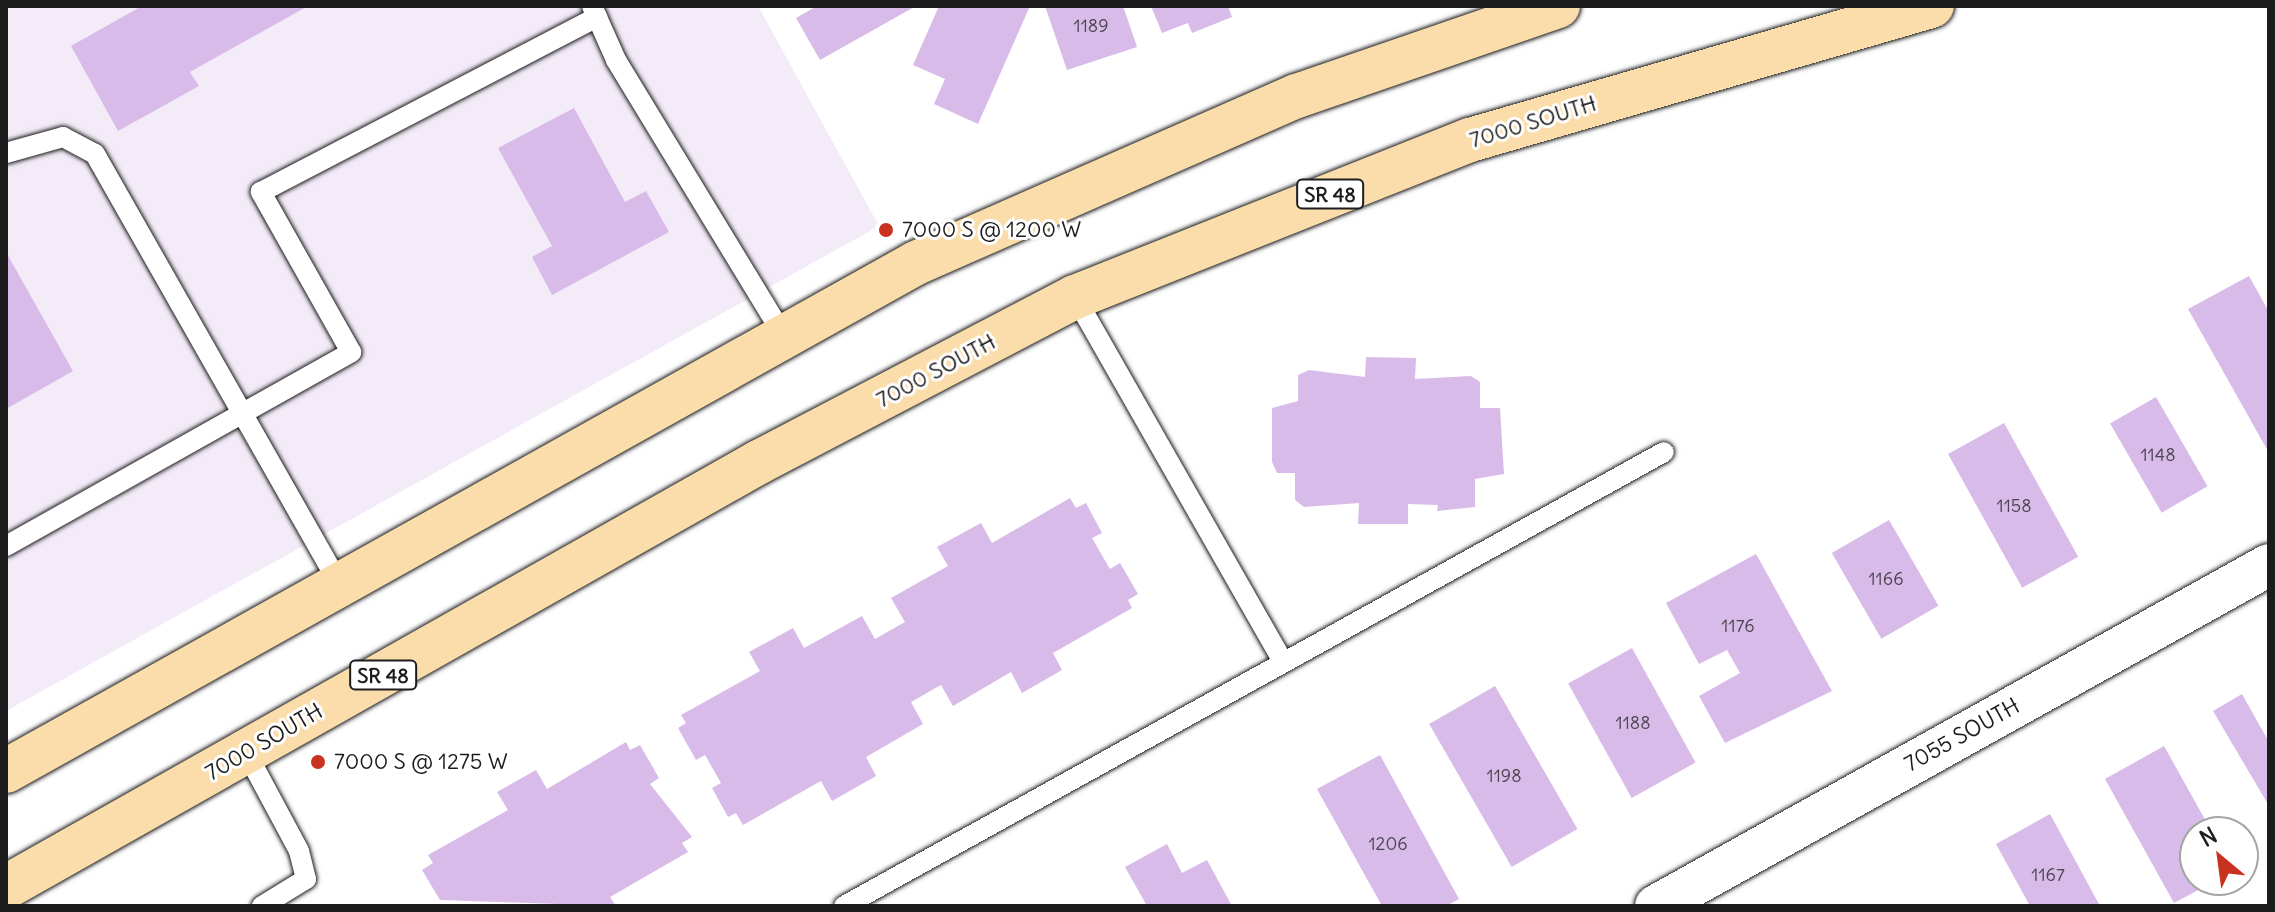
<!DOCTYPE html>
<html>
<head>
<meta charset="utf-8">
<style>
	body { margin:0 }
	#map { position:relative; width:2275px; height:912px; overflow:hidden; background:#fff; font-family:Delius,sans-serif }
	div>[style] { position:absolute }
	.built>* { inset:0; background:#f3ebf8 }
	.building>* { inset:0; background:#d8bbe8; transform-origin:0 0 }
	.roads { filter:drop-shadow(0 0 2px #1c1c1c) drop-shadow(0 0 2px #1c1c1c) }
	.service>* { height:20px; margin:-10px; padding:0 10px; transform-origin:10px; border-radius:10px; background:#fff }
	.minor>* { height:42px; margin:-21px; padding:0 21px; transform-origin:21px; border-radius:21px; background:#fff }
	.primary>* { height:44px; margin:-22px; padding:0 22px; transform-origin:22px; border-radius:22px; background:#fbddab }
	.dots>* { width:22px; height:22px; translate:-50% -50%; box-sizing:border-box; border:4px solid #fff; border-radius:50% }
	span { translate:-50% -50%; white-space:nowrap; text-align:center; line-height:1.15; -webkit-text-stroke:6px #fff; paint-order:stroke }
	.number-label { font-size:18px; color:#4b444f }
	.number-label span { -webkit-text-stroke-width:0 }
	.shield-label span { padding:2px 6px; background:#fff; border:2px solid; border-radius:6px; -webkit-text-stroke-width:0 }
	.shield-label { font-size:20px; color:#1c1c1c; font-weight:700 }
	.street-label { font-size:22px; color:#1c1c1c }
	.poi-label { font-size:22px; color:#1c1c1c }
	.left { translate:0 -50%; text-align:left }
	.frame { position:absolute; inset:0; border:8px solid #1c1c1c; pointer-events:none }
	.north { position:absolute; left:2179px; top:816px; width:80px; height:80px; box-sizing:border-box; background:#fff; border:2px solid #a4a4a4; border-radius:50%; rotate:331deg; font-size:22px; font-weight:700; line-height:32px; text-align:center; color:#1c1c1c }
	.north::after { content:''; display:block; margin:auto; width:28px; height:36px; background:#c8321e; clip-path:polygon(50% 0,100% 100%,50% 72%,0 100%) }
</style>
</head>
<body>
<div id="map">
	<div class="built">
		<i style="clip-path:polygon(6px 6px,758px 6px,879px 226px,6px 711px)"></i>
	</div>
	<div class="building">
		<i style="clip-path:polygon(142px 6px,308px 6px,190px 72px,199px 86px,118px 131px,71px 46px)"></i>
		<i style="clip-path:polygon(817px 6px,916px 6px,820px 60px,796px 18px)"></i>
		<i style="clip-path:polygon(939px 6px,1030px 6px,978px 124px,934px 104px,945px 79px,913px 65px)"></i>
		<i style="clip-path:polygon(1045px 6px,1123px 6px,1137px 47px,1067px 70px)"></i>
		<i style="clip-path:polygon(1151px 6px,1228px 6px,1232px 17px,1192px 33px,1188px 23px,1162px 33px)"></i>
		<i style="clip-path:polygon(574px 108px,625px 202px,646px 191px,669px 232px,552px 295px,532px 257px,552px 246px,498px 148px)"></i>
		<i style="clip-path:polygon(6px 252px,73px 371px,6px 409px)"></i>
		<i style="clip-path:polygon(2249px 276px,2269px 312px,2269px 453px,2188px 309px)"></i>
		<i style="clip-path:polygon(1366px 357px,1416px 358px,1415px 379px,1471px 376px,1480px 382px,1480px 408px,1500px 408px,1504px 474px,1475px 479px,1475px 507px,1437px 511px,1438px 505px,1408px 504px,1408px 524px,1358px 524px,1359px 503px,1304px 507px,1295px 500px,1295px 473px,1277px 473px,1272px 462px,1272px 408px,1298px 401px,1298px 375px,1309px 370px,1365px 377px)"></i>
		<i style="left:2156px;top:397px;width:103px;height:53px;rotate:60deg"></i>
		<i style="left:2004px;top:423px;width:153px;height:64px;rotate:61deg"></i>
		<i style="clip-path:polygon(1070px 498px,1076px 508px,1086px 503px,1102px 533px,1092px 538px,1110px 569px,1120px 563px,1138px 594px,1128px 600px,1132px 608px,1053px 653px,1062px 670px,1022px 693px,1011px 672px,953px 706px,941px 685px,911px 702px,923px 724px,866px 757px,876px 776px,832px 801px,821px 781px,743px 825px,736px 813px,728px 817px,712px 788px,721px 783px,705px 755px,696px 760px,678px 728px,686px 723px,681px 715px,760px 671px,749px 652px,793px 628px,804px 648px,862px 616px,875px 639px,905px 622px,891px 598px,948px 566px,937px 547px,981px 523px,992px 543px)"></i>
		<i style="left:1889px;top:520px;width:99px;height:66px;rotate:60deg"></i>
		<i style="clip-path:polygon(1756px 554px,1832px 691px,1725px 743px,1699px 696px,1740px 673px,1727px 650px,1699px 664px,1666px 603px)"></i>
		<i style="left:1632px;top:648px;width:131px;height:73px;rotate:61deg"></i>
		<i style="left:1495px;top:686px;width:165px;height:76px;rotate:60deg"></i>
		<i style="clip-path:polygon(2242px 694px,2269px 742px,2269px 806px,2213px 711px)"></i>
		<i style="clip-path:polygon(626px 742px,630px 750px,640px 745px,659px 778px,650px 784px,692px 837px,682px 843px,688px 852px,610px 897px,616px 906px,440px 900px,422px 870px,433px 863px,428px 855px,508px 810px,497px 792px,536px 770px,547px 789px)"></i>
		<i style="clip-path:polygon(2164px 746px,2212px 832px,2195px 832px,2195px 880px,2217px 880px,2174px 903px,2105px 779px)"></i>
		<i style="clip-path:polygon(1380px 755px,1459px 899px,1446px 906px,1382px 906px,1317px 789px)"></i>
		<i style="clip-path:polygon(2050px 814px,2100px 906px,2030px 906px,1996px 844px)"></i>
		<i style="clip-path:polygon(1167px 844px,1182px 873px,1207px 860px,1232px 906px,1147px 906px,1125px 867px)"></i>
	</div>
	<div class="roads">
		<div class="service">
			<i style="left:592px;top:6px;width:59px;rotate:66deg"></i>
			<i style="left:616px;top:60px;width:320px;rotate:58.7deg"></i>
			<i style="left:6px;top:153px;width:59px;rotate:-15.7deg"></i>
			<i style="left:63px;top:137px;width:36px;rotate:28deg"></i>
			<i style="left:95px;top:154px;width:494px;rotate:60.4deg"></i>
			<i style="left:1075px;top:297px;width:419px;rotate:60.3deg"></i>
			<i style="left:6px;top:546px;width:396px;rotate:-29.3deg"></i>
			<i style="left:351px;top:352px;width:184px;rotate:-119.4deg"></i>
			<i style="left:261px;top:192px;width:379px;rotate:-27.5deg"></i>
			<i style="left:246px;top:752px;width:112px;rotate:61.8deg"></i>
			<i style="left:299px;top:851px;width:29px;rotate:76deg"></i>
			<i style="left:306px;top:879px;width:52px;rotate:148.5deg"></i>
			<i style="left:844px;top:906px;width:937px;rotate:-28.97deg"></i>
		</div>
		<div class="minor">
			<i style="left:1656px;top:906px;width:701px;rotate:-29.09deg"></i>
		</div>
		<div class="primary">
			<i style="left:6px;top:771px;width:1042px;rotate:-29.17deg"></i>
			<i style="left:916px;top:263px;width:416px;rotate:-23.7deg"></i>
			<i style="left:1297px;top:96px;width:276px;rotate:-19deg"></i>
			<i style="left:6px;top:887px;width:865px;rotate:-29.44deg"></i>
			<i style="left:759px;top:462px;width:356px;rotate:-27.6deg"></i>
			<i style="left:1075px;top:297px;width:425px;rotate:-21.7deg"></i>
			<i style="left:1470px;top:140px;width:481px;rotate:-16.2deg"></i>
		</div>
	</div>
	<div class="dots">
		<i style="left:886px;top:230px;background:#c8321e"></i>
		<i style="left:318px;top:762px;background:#c8321e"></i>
	</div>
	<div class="number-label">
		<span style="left:1091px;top:26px">1189</span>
		<span style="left:2158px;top:455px">1148</span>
		<span style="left:2014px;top:506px">1158</span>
		<span style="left:1886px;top:579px">1166</span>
		<span style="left:1738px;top:626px">1176</span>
		<span style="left:1633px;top:723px">1188</span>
		<span style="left:1504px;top:776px">1198</span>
		<span style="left:1388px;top:844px">1206</span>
		<span style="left:2048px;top:875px">1167</span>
	</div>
	<div class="shield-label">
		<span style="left:1330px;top:194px">SR 48</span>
		<span style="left:383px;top:675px">SR 48</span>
	</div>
	<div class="street-label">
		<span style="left:1533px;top:122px;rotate:-17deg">7000 SOUTH</span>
		<span style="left:936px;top:371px;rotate:-28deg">7000 SOUTH</span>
		<span style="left:1962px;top:735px;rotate:-29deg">7055 SOUTH</span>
		<span style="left:264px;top:742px;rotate:-30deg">7000 SOUTH</span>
	</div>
	<div class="poi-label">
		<span class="left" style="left:902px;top:230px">7000 S @ 1200 W</span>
		<span class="left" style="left:334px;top:762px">7000 S @ 1275 W</span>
	</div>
	<div class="frame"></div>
	<div class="north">N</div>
</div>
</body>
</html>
